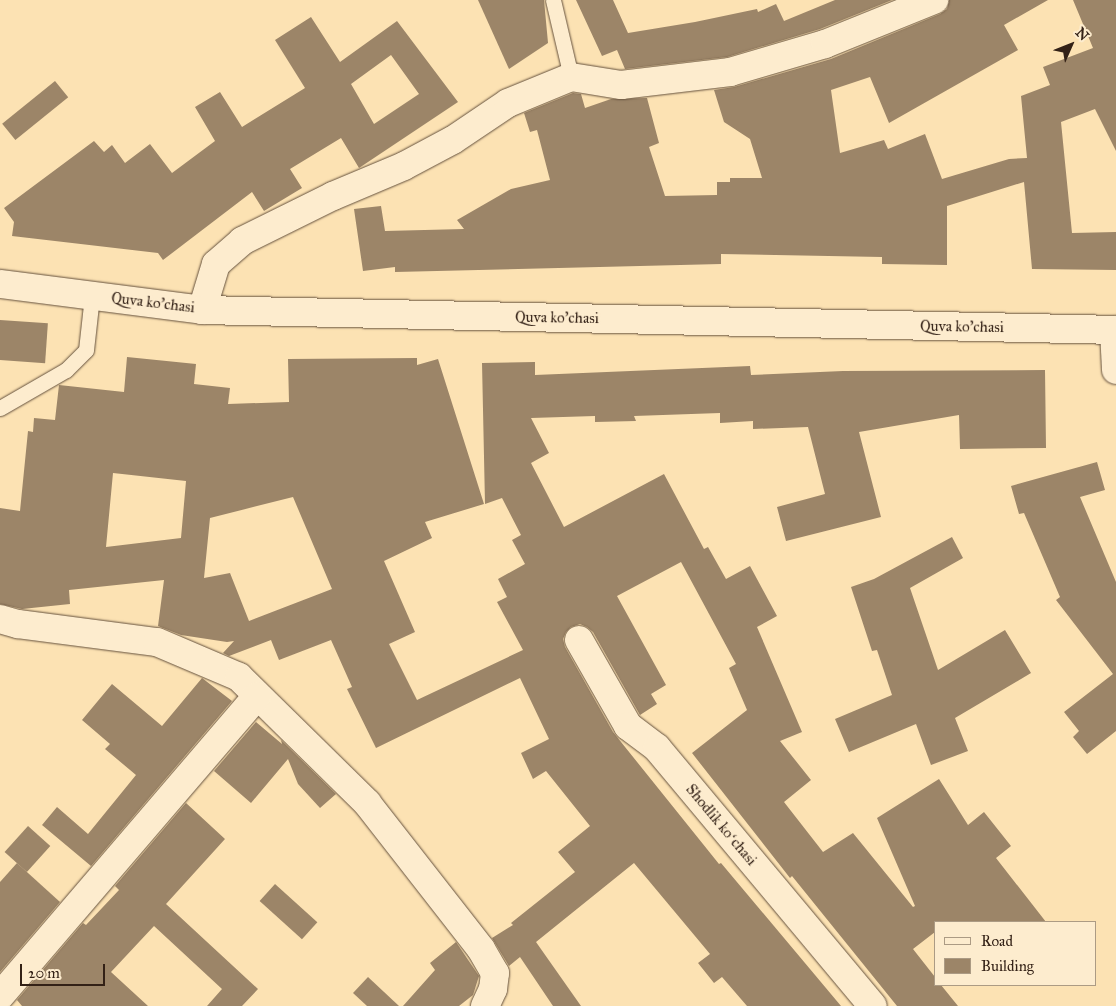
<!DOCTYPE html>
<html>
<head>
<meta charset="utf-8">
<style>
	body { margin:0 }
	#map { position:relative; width:1116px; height:1006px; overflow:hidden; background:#fce2b3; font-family:"IM FELL Great Primer",serif }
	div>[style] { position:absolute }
	.building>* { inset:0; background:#9c8568; transform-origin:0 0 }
	.roads { filter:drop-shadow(0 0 1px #65513d) drop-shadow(0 0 1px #65513d) }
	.service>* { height:15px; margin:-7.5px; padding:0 7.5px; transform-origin:7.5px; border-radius:7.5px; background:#fdecce }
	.minor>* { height:28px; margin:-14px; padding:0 14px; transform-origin:14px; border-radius:14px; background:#fdecce }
	.secondary>* { height:28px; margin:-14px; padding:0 14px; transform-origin:14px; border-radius:14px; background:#fdecce }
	span { translate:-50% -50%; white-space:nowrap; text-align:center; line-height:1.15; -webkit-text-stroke:4.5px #fdecce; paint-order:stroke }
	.street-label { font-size:15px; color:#332116 }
	.legend { position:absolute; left:934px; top:921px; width:162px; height:65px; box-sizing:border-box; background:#fdecce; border:1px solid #ac9b84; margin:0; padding:6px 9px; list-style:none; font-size:15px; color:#332116 }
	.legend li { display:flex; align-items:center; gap:10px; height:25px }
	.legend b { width:25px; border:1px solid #ac9b84 }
	.north { position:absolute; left:1046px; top:20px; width:50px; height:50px; -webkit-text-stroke:4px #fdecce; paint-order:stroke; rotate:46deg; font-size:14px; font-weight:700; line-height:20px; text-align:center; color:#332116 }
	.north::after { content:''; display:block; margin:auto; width:18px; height:22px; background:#332116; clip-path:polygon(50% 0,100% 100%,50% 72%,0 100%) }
	.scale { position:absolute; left:20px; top:964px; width:85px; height:22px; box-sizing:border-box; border:2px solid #332116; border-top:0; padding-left:6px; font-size:15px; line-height:18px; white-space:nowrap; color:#332116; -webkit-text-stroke:4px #fdecce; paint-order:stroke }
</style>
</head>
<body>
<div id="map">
	<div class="building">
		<i style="clip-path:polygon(478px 0,544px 0,548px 43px,509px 69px)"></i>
		<i style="clip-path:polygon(576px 0,613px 0,628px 33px,695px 22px,757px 9px,758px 12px,776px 4px,784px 21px,835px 0,892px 0,820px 29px,727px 57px,625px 69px,617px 50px,602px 56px)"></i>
		<i style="clip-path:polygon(949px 0,1048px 0,1004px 25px,1018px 50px,889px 123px,870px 77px,831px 90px,840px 153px,884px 140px,888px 149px,925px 134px,942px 179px,1009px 159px,1027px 158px,1021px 96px,1050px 85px,1043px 67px,1093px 48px,1073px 0,1116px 0,1116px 151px,1095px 109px,1061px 122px,1072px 233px,1116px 232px,1116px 270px,1032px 269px,1024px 182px,947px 206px,947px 265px,882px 264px,882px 257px,721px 254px,721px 264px,395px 272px,395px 267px,363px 271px,354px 209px,381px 206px,385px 231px,464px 229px,457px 220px,511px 189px,550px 180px,537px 130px,530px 132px,524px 113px,573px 93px,581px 94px,585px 108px,611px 99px,647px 98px,659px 143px,649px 147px,665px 196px,717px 195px,717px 182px,730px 182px,730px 178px,762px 178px,750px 139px,724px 122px,714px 90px,734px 87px,831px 59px,940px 14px,947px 9px)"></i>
		<i style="clip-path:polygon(evenodd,311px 17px,340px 62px,397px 21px,458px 102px,359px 168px,341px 138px,290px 169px,302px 188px,264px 211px,252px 192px,163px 260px,158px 253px,12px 236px,14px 222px,4px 208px,94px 141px,104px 152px,112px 145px,125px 163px,150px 144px,172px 173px,215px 141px,195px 107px,220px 92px,242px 127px,305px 88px,275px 40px,311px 17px,391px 55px,419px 94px,374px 124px,351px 84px,391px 55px)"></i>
		<i style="left:55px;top:81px;width:21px;height:68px;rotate:51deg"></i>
		<i style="left:0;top:320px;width:48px;height:40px;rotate:4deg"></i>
		<i style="clip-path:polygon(evenodd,127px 357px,196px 364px,194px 384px,230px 388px,228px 404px,289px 402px,288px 359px,417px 358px,417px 365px,438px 359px,484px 504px,425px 522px,432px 538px,384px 561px,415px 632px,389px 644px,417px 700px,523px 650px,497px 602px,507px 597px,498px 579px,525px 564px,512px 540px,521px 535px,502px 498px,485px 504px,482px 363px,535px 362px,535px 375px,750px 366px,751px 375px,843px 371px,1045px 370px,1046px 448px,960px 449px,959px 415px,859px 432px,881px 517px,786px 541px,777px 507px,825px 494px,808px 427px,753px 429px,753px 421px,720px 423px,720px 413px,634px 416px,636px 421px,595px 422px,595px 416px,531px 418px,549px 453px,531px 463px,564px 527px,664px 474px,704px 549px,708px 547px,726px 579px,750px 566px,777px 616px,757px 627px,802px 732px,780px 741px,811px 780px,784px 802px,823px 852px,853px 833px,913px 907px,915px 906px,877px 818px,939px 779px,968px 825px,984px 812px,1011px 846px,996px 858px,1046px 922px,935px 922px,935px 932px,913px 949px,935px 977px,935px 985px,941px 985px,958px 1006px,897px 1006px,792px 876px,790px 878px,692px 753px,747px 710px,729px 668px,736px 664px,681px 562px,617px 596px,666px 685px,651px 694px,657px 704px,640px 715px,593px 632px,587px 627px,580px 624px,571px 627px,566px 632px,563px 639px,565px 647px,613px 732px,719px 864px,721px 863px,841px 1006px,747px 1006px,722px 977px,714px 983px,698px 963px,710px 954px,634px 863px,536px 942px,581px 1006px,553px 1006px,520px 957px,509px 966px,492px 938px,513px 925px,511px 923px,575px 872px,558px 852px,590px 826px,546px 771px,533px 779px,521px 753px,549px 739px,520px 678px,376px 748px,347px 689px,352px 687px,331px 640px,279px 660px,271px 640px,229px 656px,223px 653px,234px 641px,227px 642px,181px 635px,158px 626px,164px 580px,69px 590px,70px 604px,22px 609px,0 604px,0 508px,20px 511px,28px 431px,33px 432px,34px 418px,55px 420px,59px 385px,124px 392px,127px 357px,113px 473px,186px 481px,181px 538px,106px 547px,113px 473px,127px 357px,293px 497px,332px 589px,249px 621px,230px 573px,204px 578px,210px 518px,293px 497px)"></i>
		<i style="clip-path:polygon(1097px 462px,1105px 490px,1080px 497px,1116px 582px,1116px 731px,1087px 754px,1073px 737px,1079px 731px,1064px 712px,1113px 674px,1056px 600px,1060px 597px,1024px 513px,1019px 514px,1011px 486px)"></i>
		<i style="clip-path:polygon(952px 537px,963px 558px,910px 588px,938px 670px,1005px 630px,1031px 673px,955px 718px,968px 751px,931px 765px,916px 724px,849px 752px,835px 719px,892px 695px,877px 650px,872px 651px,851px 587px,874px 579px)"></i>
		<i style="clip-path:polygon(202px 678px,232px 701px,91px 866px,42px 825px,57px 807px,88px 834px,136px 775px,105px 749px,110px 744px,82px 720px,112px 684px,162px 726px)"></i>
		<i style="clip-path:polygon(256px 722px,282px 744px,281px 740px,336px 794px,320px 808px,298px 784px,288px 759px,251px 803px,214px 771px)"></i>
		<i style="clip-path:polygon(186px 803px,225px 839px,166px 904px,258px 989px,242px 1006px,207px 1006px,222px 989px,154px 926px,111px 972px,148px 1006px,22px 1006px,17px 1000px,83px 923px,86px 925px,119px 890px,115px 886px)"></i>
		<i style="left:28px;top:826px;width:30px;height:35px;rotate:42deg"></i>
		<i style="clip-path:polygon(17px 863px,60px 902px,0 972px,0 882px)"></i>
		<i style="left:275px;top:884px;width:57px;height:23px;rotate:42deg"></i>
		<i style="clip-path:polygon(456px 942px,479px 976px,473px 995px,459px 1006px,403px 1006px,435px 970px,430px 963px)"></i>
		<i style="clip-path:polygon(368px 977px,399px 1006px,367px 1006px,353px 993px)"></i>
	</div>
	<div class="roads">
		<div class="service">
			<i style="left:553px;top:0;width:79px;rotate:76.8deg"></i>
			<i style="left:0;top:408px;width:76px;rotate:-29.9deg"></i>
			<i style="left:66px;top:370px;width:28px;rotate:-45deg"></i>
			<i style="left:86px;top:350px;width:54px;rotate:-83.7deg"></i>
		</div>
		<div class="minor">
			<i style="left:202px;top:310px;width:48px;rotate:-73.1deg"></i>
			<i style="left:216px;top:264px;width:35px;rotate:-41deg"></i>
			<i style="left:242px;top:241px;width:102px;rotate:-26.3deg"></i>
			<i style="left:333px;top:196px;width:77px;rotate:-22.9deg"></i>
			<i style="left:404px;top:166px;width:55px;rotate:-28deg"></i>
			<i style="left:453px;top:140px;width:66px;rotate:-33.9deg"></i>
			<i style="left:508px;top:103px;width:68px;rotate:-22.4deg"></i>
			<i style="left:571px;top:77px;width:51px;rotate:9.1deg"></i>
			<i style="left:621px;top:85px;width:110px;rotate:-6.8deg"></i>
			<i style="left:730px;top:72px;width:99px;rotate:-16.4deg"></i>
			<i style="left:825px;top:44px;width:118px;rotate:-22deg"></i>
			<i style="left:1114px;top:330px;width:40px;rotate:87.1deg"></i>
			<i style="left:0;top:619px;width:19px;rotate:16deg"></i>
			<i style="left:18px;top:624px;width:140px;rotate:7.4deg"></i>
			<i style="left:157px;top:642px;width:89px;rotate:23.1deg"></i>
			<i style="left:239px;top:677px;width:180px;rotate:44.5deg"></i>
			<i style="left:367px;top:803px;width:185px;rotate:52deg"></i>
			<i style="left:481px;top:949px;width:28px;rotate:60deg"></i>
			<i style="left:495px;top:973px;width:16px;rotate:97deg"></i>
			<i style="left:493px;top:989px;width:19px;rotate:115deg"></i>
			<i style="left:579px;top:640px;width:99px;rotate:60.3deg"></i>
			<i style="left:628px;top:726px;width:36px;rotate:37deg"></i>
			<i style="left:657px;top:748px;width:336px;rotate:50.1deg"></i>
			<i style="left:0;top:996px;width:395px;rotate:-49.4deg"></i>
		</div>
		<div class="secondary">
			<i style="left:0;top:284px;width:204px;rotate:7.3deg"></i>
			<i style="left:202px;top:310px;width:914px;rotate:1.25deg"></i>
		</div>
	</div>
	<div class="street-label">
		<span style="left:153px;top:303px;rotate:7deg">Quva ko'chasi</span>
		<span style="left:557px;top:318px;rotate:1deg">Quva ko'chasi</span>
		<span style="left:962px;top:327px;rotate:1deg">Quva ko'chasi</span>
		<span style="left:721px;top:825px;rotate:50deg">Shodlik koʻchasi</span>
	</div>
	<ul class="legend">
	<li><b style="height:6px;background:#fdecce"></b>Road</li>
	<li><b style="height:14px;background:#9c8568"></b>Building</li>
	</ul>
	<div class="north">N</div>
	<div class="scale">20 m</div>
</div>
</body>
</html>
